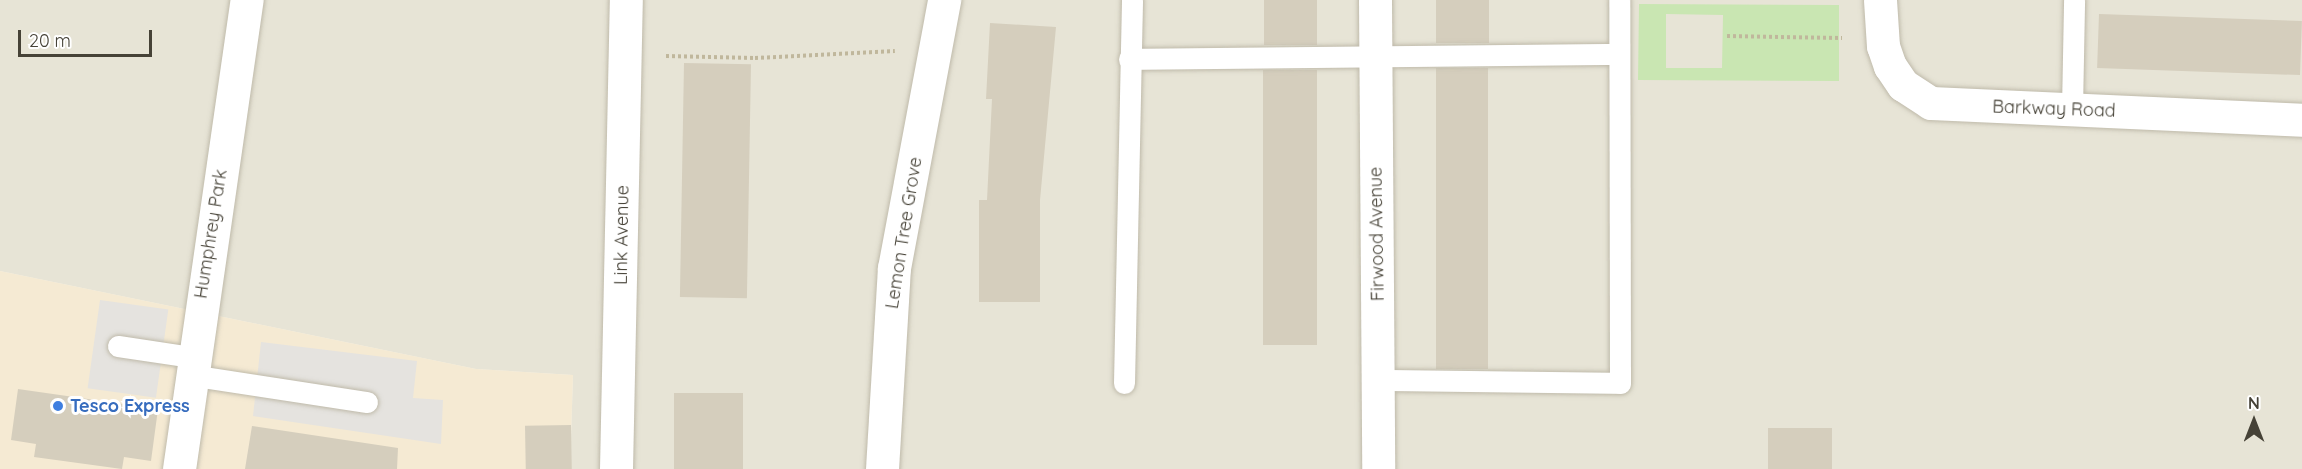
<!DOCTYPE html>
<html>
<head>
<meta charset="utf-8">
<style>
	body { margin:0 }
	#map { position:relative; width:2302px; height:469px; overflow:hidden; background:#f3f1e8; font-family:Quicksand,sans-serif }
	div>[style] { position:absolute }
	.residential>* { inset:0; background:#e7e4d6 }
	.commercial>* { inset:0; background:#f5ead3 }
	.green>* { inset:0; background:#c9e6b2 }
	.parking>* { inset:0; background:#e5e3df; transform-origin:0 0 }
	.building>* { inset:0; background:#d5cebd; transform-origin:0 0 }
	.path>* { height:4px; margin-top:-2px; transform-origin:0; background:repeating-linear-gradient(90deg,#c0b79c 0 3px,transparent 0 6px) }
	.roads { filter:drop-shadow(0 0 2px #bfbaaa) drop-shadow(0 0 2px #bfbaaa) }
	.service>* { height:21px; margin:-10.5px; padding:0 10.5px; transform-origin:10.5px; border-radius:10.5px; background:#fff }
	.minor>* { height:33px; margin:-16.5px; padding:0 16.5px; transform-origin:16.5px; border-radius:16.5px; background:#fff }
	.dots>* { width:16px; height:16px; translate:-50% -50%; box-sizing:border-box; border:3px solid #fff; border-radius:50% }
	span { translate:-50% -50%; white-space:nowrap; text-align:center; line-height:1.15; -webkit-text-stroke:6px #fff; paint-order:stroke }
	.street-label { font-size:18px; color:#464237 }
	.shop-label { font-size:18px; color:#366cbe; font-weight:700 }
	.left { translate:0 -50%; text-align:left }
	.north { position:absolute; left:2224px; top:391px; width:60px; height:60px; -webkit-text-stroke:4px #fff; paint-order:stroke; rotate:0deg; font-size:16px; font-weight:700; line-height:24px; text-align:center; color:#464237 }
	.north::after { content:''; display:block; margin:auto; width:21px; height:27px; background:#464237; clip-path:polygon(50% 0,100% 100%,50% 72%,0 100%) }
	.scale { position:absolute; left:18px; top:30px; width:134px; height:27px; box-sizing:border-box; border:3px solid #464237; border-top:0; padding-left:8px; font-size:18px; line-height:21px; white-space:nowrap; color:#464237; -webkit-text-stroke:4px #fff; paint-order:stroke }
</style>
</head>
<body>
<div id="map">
	<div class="residential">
		<i style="clip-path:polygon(0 0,2302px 0,2302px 469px,570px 469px,573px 375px,476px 369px,0 271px)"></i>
	</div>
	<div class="commercial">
		<i style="clip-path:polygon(0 271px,476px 369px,573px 375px,570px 469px,0 469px)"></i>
	</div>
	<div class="green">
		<i style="clip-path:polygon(evenodd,1639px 4px,1839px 5px,1839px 81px,1638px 80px,1639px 4px,1666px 14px,1723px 15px,1722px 68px,1666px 68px,1666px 14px)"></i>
	</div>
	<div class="parking">
		<i style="left:100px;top:300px;width:69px;height:89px;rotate:8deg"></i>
		<i style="clip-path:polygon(261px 342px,417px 361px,413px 398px,443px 400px,441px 444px,253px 416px)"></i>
	</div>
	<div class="building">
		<i style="left:1264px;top:0;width:53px;height:45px"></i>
		<i style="left:1436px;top:0;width:53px;height:43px"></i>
		<i style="left:2099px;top:14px;width:203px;height:54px;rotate:2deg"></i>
		<i style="clip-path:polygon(990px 23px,1056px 27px,1040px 200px,1040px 302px,979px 302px,979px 200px,987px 200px,992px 99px,986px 99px)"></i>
		<i style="left:684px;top:63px;width:67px;height:234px;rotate:1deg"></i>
		<i style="left:1488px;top:68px;width:301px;height:52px;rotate:90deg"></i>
		<i style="left:1263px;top:70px;width:54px;height:275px"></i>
		<i style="clip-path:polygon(18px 389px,158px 409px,151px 461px,124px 457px,122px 469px,34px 457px,36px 444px,11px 440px)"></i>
		<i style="left:674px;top:393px;width:69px;height:76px"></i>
		<i style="left:571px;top:425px;width:44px;height:46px;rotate:89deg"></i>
		<i style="clip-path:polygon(252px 426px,398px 448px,397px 469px,245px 469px)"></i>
		<i style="left:1768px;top:428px;width:64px;height:41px"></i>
	</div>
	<div class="path">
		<i style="left:1727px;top:36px;width:115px;rotate:1deg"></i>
		<i style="left:666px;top:56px;width:89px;rotate:1.3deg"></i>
		<i style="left:755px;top:58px;width:140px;rotate:-2.9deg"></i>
	</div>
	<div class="roads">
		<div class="service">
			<i style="left:1129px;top:59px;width:490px;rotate:-0.6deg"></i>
			<i style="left:2072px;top:109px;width:109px;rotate:-88.9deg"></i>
			<i style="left:118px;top:346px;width:75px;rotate:8.5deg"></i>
			<i style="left:190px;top:375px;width:179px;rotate:8.7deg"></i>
			<i style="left:1378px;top:380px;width:242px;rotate:0.7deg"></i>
			<i style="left:1620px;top:383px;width:383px;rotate:-90.1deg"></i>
			<i style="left:1124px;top:383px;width:383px;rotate:-88.8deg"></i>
		</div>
		<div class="minor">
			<i style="left:1375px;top:0;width:469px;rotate:89.6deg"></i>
			<i style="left:1880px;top:0;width:46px;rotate:86.3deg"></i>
			<i style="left:1883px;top:46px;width:21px;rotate:71deg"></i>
			<i style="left:1890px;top:66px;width:23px;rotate:56deg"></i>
			<i style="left:1903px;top:85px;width:33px;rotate:33deg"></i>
			<i style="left:1931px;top:103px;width:371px;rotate:2.6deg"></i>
			<i style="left:179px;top:469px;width:474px;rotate:-81.8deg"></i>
			<i style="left:616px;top:469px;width:469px;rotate:-88.8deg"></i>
			<i style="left:882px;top:469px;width:201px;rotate:-86.6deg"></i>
			<i style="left:894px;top:268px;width:273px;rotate:-79.4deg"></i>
		</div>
	</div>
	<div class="dots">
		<i style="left:58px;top:406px;background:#3f7fe0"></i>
	</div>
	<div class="street-label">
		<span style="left:2054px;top:109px;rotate:2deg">Barkway Road</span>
		<span style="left:904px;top:233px;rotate:-81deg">Lemon Tree Grove</span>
		<span style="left:211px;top:234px;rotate:-81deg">Humphrey Park</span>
		<span style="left:1377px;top:234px;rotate:-91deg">Firwood Avenue</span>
		<span style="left:622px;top:235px;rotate:-89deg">Link Avenue</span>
	</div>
	<div class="shop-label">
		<span class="left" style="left:70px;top:406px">Tesco Express</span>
	</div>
	<div class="north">N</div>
	<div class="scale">20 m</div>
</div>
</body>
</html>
